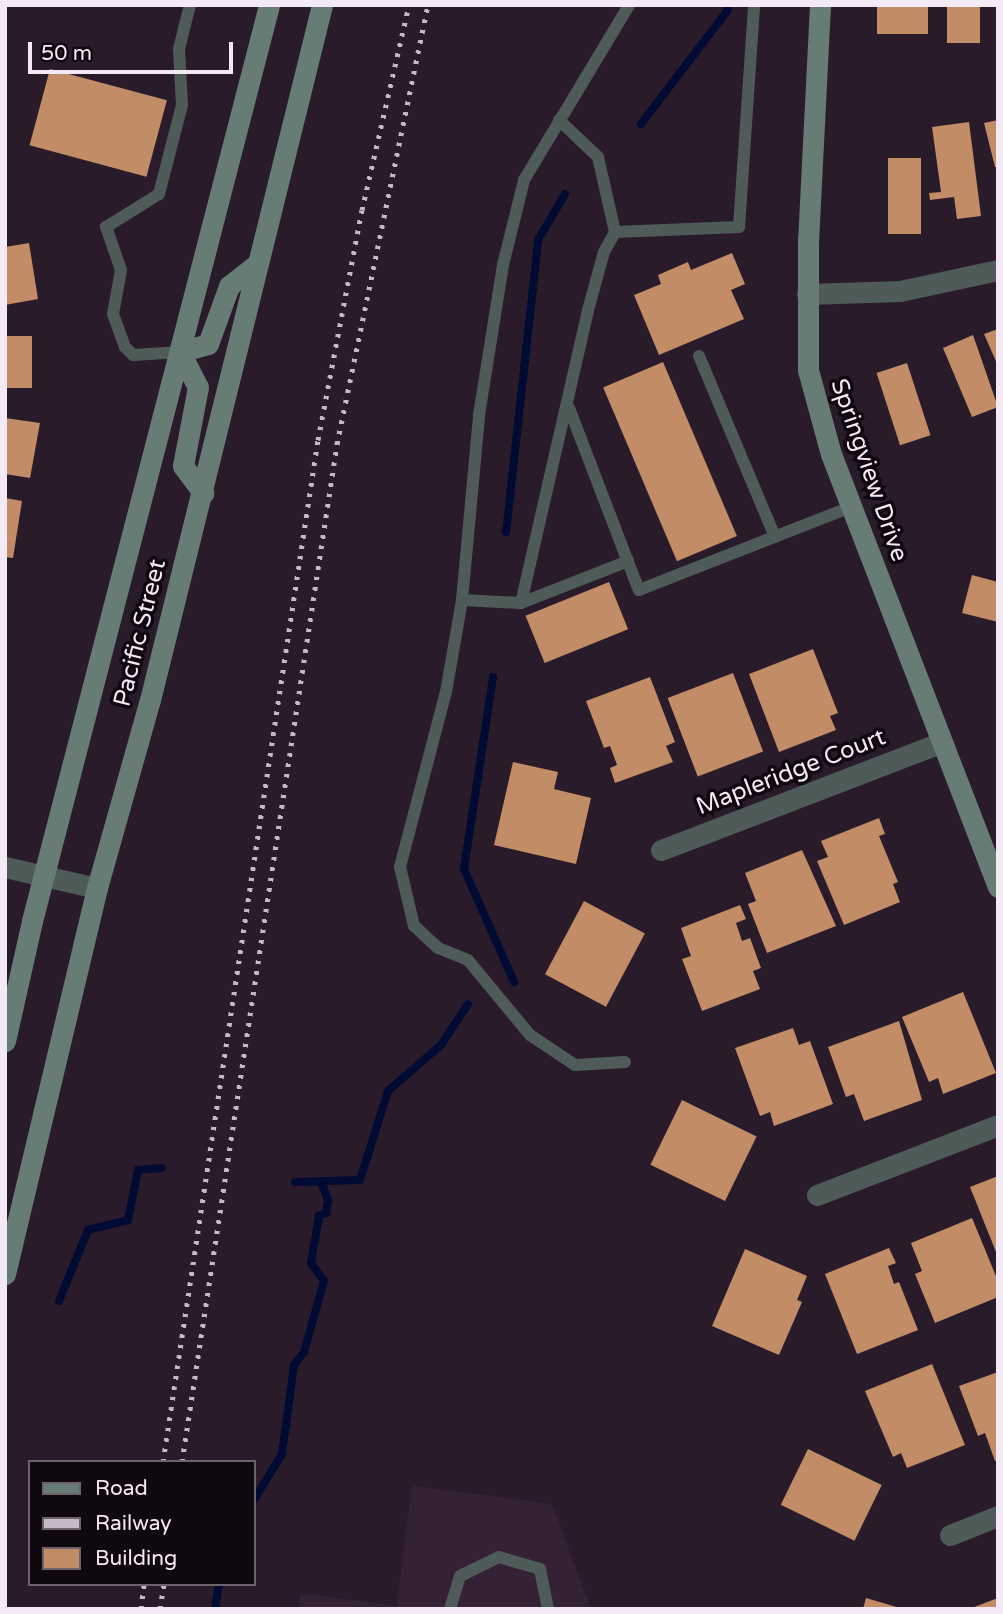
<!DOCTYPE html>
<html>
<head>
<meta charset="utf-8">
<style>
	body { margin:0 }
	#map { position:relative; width:1003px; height:1614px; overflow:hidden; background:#2a1b2b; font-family:"Varela Round",sans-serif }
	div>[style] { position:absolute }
	.built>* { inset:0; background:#352136 }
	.stream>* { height:8px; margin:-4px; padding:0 4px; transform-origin:4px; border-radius:4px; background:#000a32 }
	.building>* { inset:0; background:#c28c67; transform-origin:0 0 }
	.lane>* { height:12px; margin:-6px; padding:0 6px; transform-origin:6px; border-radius:6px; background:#4e5b58 }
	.street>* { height:21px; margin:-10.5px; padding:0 10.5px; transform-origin:10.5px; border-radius:10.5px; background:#4e5b58 }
	.secondary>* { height:21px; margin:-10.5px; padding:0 10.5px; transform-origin:10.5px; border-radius:10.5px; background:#687c76 }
	.rail>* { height:5px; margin-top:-2.5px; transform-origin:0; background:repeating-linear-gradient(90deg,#c5b9c6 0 3.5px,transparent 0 10.5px) }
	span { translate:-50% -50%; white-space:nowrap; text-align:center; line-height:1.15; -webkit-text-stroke:7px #0f080f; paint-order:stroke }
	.street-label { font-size:24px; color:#f4eaf5 }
	.frame { position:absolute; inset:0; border:7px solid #f4eaf5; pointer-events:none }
	.legend { position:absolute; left:28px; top:1460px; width:228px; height:126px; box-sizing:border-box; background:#0f080f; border:2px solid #6b626b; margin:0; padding:9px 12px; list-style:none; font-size:21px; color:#f4eaf5 }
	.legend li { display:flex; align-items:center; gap:14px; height:35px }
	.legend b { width:35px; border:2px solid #6b626b }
	.scale { position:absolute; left:28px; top:42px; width:205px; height:32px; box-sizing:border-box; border:4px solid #f4eaf5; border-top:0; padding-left:9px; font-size:21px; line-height:24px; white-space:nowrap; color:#f4eaf5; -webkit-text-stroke:5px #0f080f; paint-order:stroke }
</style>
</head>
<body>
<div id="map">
	<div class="built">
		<i style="clip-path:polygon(412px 1486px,552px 1504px,591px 1609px,299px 1609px,300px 1593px,397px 1606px)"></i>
	</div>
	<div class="stream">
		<i style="left:641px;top:124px;width:143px;rotate:-52.7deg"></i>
		<i style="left:506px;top:532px;width:294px;rotate:-83.7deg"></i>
		<i style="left:538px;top:240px;width:53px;rotate:-59.6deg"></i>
		<i style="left:493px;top:677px;width:194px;rotate:98.6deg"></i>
		<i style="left:464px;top:869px;width:124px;rotate:66.1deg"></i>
		<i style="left:295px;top:1182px;width:65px;rotate:-1.8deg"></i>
		<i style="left:360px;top:1180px;width:93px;rotate:-72.5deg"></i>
		<i style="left:388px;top:1091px;width:70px;rotate:-41deg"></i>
		<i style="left:441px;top:1045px;width:49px;rotate:-56.6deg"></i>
		<i style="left:59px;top:1301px;width:77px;rotate:-67.8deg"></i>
		<i style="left:88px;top:1230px;width:41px;rotate:-14deg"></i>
		<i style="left:128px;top:1220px;width:51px;rotate:-78.7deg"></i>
		<i style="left:138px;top:1170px;width:24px;rotate:-5deg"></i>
		<i style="left:254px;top:1500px;width:54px;rotate:-58.7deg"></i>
		<i style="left:282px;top:1454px;width:90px;rotate:-82.3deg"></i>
		<i style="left:294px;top:1365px;width:16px;rotate:-52deg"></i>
		<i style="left:304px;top:1352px;width:74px;rotate:-74.3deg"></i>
		<i style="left:324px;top:1281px;width:22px;rotate:-126deg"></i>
		<i style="left:311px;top:1263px;width:48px;rotate:-80.3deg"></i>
		<i style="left:319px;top:1216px;width:8px;rotate:-23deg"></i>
		<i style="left:326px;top:1213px;width:13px;rotate:-81deg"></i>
		<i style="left:328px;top:1200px;width:19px;rotate:-111deg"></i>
		<i style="left:215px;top:1609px;width:25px;rotate:-81deg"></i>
	</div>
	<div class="building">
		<i style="left:877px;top:5px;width:51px;height:29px"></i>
		<i style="left:947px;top:5px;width:33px;height:38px"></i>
		<i style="left:50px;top:69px;width:121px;height:79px;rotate:15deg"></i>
		<i style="clip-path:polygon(998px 120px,998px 167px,995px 167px,984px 123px)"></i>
		<i style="clip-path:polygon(969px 122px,981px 216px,957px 219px,954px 197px,930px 200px,929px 193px,941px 192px,932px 127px)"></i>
		<i style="left:888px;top:158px;width:33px;height:76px"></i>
		<i style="clip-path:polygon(29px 243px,38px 299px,5px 305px,5px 247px)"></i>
		<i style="clip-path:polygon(732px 253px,745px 284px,731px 290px,744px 319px,659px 355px,634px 295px,661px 284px,658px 275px,688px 262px,691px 270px)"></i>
		<i style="clip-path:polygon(998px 329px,998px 366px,984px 334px)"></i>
		<i style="clip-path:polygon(973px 335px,998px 407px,972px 417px,943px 348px)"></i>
		<i style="left:5px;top:336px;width:27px;height:52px"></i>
		<i style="left:663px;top:362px;width:189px;height:65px;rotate:67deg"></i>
		<i style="left:907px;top:363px;width:76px;height:32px;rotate:72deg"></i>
		<i style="clip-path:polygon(5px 418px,40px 423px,30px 478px,5px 474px)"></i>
		<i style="clip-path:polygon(5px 498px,22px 501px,13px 558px,5px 557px)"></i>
		<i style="clip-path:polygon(972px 575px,998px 582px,998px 622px,962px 613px)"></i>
		<i style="left:609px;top:582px;width:51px;height:90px;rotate:68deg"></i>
		<i style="clip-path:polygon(813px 649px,838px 713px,830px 716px,836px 730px,779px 752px,749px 674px)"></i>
		<i style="left:733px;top:673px;width:84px;height:70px;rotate:69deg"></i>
		<i style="clip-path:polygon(650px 677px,675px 742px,666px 746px,673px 762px,615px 783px,610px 768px,617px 765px,610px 746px,604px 748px,586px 701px)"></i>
		<i style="clip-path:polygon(513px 762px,558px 772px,554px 789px,591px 798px,576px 864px,494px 845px)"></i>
		<i style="clip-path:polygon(879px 818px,885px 834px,879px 836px,898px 882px,893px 884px,900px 902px,844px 925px,817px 861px,828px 857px,821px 841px)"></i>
		<i style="clip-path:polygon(802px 850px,836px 926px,767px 953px,748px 904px,756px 901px,745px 873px)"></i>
		<i style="left:584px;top:901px;width:69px;height:83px;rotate:28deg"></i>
		<i style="clip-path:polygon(740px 905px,746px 919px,736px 923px,742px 941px,750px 938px,761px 968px,753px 971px,760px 989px,702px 1011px,682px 959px,691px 956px,681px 928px)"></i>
		<i style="clip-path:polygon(963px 992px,996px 1073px,943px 1094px,938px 1078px,929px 1082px,902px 1017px)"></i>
		<i style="clip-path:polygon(899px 1021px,922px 1100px,864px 1121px,854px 1094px,846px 1097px,828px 1047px)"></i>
		<i style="clip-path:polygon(793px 1028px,799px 1045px,810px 1041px,833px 1104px,774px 1126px,770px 1112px,760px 1116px,735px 1048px)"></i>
		<i style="left:682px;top:1100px;width:83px;height:72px;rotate:26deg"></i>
		<i style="clip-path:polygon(998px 1176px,998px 1257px,970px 1187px)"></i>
		<i style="clip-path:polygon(972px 1218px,998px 1281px,998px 1297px,935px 1323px,915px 1274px,922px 1271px,911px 1243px)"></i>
		<i style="clip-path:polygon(889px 1248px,896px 1263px,888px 1266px,894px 1284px,899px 1282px,918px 1330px,857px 1354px,825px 1274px)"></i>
		<i style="clip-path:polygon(745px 1249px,807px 1276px,797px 1300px,802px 1302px,779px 1355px,712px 1326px)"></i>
		<i style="clip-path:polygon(932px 1364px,965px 1445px,907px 1468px,901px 1453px,893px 1457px,865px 1391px)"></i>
		<i style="clip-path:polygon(998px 1372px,998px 1460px,995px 1461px,985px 1433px,978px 1436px,959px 1386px)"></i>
		<i style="left:808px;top:1449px;width:82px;height:62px;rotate:26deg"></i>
		<i style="clip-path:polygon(866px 1598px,900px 1608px,900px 1609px,863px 1609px)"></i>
		<i style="clip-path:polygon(998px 1598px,998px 1609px,969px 1609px)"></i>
	</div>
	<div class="lane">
		<i style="left:559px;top:120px;width:54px;rotate:43.5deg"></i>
		<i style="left:598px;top:157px;width:77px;rotate:77.2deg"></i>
		<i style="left:180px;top:352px;width:47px;rotate:176.3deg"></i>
		<i style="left:133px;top:355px;width:11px;rotate:-135deg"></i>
		<i style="left:125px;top:347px;width:35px;rotate:-110deg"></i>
		<i style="left:113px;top:314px;width:45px;rotate:-79.7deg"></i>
		<i style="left:121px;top:270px;width:46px;rotate:-109.2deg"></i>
		<i style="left:106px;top:227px;width:62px;rotate:-31.9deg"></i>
		<i style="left:159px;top:194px;width:92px;rotate:-75.5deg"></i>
		<i style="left:182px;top:105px;width:56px;rotate:-93.1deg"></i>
		<i style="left:179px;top:49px;width:45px;rotate:-76deg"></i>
		<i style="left:699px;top:356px;width:196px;rotate:67.2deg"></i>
		<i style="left:569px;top:408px;width:195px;rotate:69deg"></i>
		<i style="left:639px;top:590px;width:228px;rotate:-21.4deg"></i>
		<i style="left:462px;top:600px;width:59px;rotate:2.9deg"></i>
		<i style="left:521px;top:603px;width:115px;rotate:-21.4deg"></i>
		<i style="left:521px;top:603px;width:301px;rotate:-77.1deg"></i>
		<i style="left:588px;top:310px;width:60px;rotate:-74.6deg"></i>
		<i style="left:604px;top:252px;width:23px;rotate:-61deg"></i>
		<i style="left:615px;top:232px;width:124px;rotate:-2.3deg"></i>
		<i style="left:739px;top:227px;width:223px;rotate:-86.1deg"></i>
		<i style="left:625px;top:1062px;width:50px;rotate:176.6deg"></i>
		<i style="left:575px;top:1065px;width:54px;rotate:-146.3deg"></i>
		<i style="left:530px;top:1035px;width:97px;rotate:-129.6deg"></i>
		<i style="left:468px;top:960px;width:32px;rotate:-158deg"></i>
		<i style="left:438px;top:948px;width:33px;rotate:-137deg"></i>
		<i style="left:414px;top:926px;width:61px;rotate:-103.3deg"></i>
		<i style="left:400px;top:867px;width:181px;rotate:-75.3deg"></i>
		<i style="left:446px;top:692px;width:93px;rotate:-80.1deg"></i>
		<i style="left:462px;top:600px;width:186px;rotate:-84.7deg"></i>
		<i style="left:479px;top:415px;width:152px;rotate:-80.9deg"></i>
		<i style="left:503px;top:265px;width:88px;rotate:-76.1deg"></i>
		<i style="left:524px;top:180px;width:204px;rotate:-59deg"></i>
		<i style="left:450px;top:1609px;width:34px;rotate:-73deg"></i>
		<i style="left:460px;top:1576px;width:43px;rotate:-26deg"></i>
		<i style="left:499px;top:1557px;width:43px;rotate:16.3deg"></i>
		<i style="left:540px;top:1569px;width:41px;rotate:78.7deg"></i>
	</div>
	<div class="street">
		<i style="left:807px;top:294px;width:93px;rotate:-1.8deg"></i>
		<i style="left:900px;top:291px;width:100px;rotate:-12.1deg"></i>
		<i style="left:661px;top:850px;width:299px;rotate:-21deg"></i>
		<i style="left:5px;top:867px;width:94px;rotate:12.9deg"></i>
		<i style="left:817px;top:1195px;width:194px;rotate:-21.1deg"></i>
		<i style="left:950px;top:1535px;width:52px;rotate:-21.6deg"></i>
	</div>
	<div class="secondary">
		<i style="left:820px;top:5px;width:235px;rotate:92.9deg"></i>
		<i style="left:808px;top:240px;width:130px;rotate:90deg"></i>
		<i style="left:808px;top:370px;width:87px;rotate:74.7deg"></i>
		<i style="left:831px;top:454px;width:464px;rotate:68.9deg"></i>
		<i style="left:180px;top:352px;width:39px;rotate:63deg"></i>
		<i style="left:198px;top:387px;width:80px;rotate:100.8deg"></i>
		<i style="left:183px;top:466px;width:34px;rotate:53deg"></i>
		<i style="left:180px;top:352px;width:29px;rotate:-16deg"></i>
		<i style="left:208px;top:344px;width:62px;rotate:-70.1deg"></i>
		<i style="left:229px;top:286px;width:34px;rotate:-38deg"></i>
		<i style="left:5px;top:1041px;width:123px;rotate:-77.3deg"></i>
		<i style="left:32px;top:921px;width:946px;rotate:-75.49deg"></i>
		<i style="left:5px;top:1274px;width:397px;rotate:-76.6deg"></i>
		<i style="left:97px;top:888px;width:195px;rotate:-74.3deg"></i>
		<i style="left:150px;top:700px;width:716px;rotate:-76.1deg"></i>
	</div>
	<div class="rail">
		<i style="left:163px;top:1462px;width:1034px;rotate:-81.38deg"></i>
		<i style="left:318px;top:440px;width:234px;rotate:-79.2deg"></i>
		<i style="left:362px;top:210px;width:210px;rotate:-77.1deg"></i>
		<i style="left:182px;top:1462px;width:1030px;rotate:-81.34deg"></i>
		<i style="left:337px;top:444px;width:448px;rotate:-78.3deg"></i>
		<i style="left:141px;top:1609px;width:25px;rotate:-83deg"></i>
		<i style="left:160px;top:1609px;width:25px;rotate:-81deg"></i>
	</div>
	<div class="street-label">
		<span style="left:869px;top:470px;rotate:71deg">Springview Drive</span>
		<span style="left:140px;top:633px;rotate:-76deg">Pacific Street</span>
		<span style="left:791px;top:772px;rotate:-21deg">Mapleridge Court</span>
	</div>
	<div class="frame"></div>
	<ul class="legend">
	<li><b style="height:9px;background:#687c76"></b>Road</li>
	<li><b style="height:9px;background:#c5b9c6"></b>Railway</li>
	<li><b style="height:19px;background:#c28c67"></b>Building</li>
	</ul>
	<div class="scale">50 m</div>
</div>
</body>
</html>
